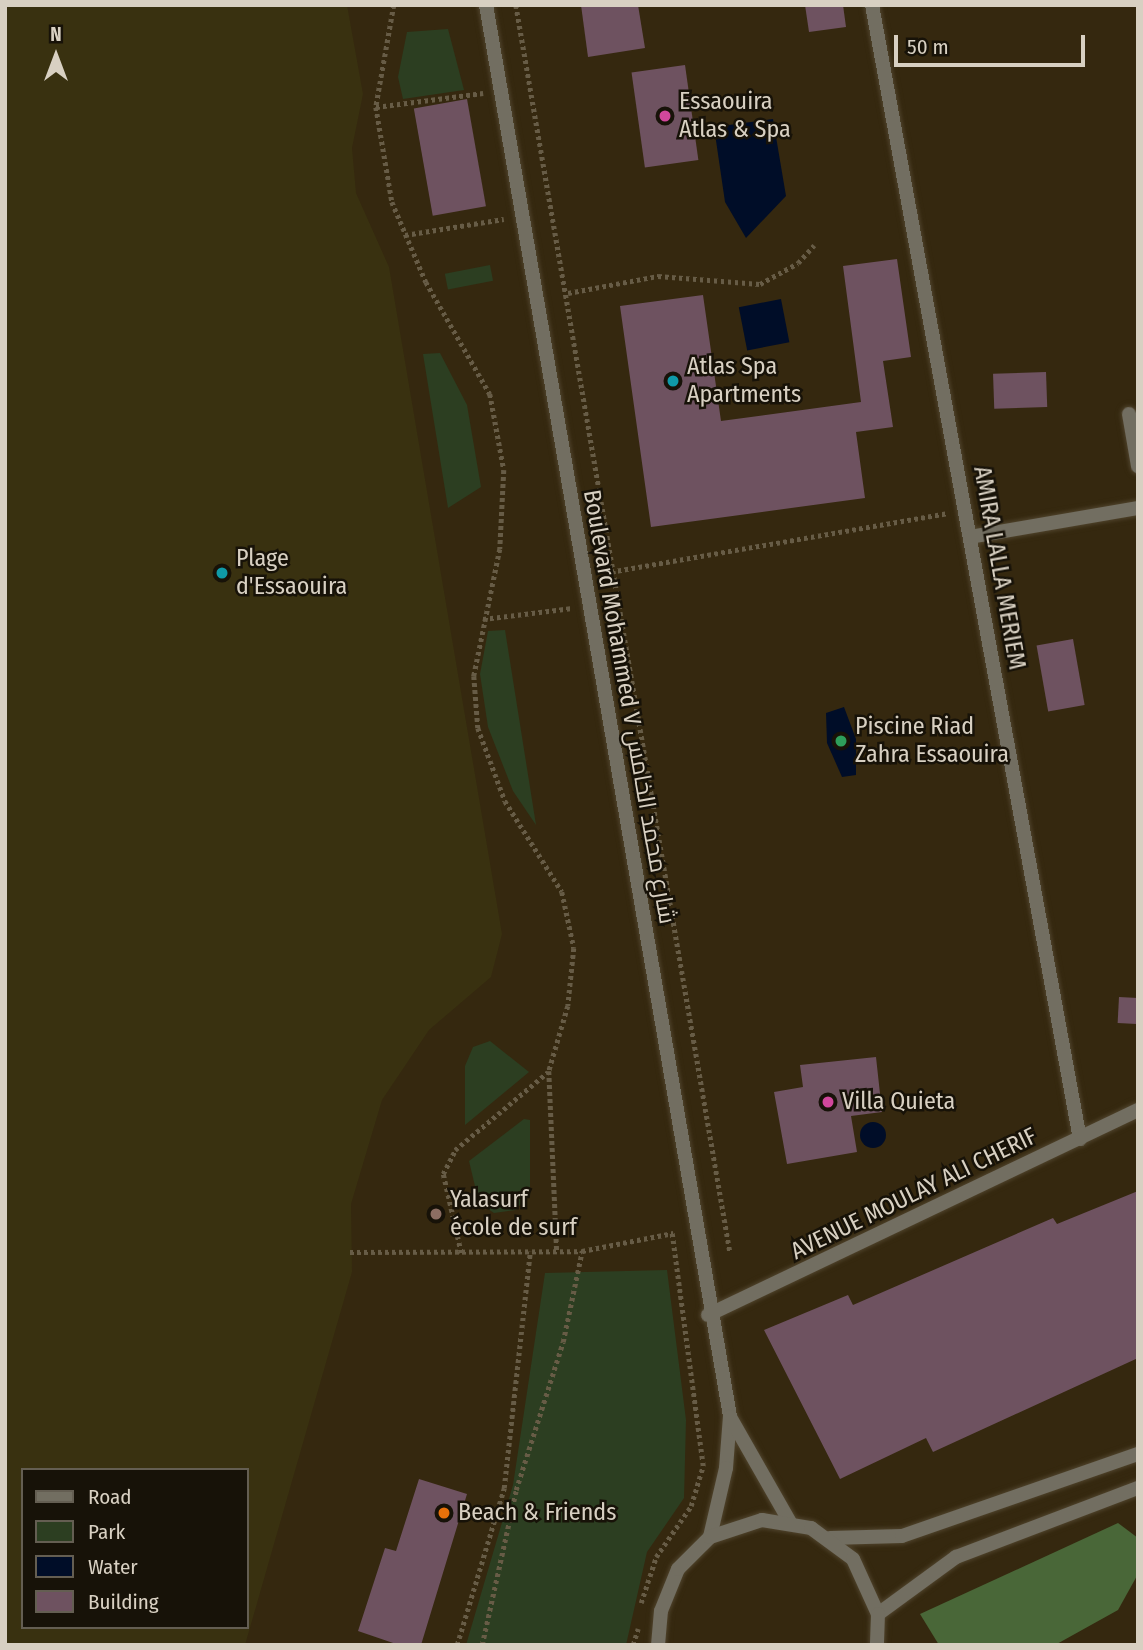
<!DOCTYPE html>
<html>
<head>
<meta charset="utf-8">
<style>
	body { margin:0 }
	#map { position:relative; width:1143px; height:1650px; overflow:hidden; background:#35280f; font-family:"Fira Sans Condensed",Cairo,sans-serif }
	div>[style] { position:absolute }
	.green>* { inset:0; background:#2c3e21; transform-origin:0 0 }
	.forest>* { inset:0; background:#496738 }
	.sand>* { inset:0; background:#393110 }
	.water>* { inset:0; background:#000d28; transform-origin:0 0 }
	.round { border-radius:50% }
	.building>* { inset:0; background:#6e5260; transform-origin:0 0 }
	.path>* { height:4.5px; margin-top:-2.25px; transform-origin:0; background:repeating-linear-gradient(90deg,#675c46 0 3.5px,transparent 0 7px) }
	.roads { filter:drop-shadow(0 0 2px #4f432c) drop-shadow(0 0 2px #4f432c) }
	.minor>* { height:14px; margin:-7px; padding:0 7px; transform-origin:7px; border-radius:7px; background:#726e61 }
	.tertiary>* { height:14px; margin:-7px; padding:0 7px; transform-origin:7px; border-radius:7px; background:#726e61 }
	.dots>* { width:19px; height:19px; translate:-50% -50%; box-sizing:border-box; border:4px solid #171208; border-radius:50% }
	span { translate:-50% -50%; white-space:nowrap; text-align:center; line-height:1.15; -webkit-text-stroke:5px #171208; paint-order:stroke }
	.poi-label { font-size:24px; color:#d8d0c2 }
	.left { translate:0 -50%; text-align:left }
	.street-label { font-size:24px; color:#d8d0c2 }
	.frame { position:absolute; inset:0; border:7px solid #d8d0c2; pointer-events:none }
	.legend { position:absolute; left:21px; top:1468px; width:228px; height:161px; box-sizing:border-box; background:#171208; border:2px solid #645e52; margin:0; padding:9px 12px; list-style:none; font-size:21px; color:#d8d0c2 }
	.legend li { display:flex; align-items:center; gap:14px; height:35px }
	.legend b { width:35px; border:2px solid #645e52 }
	.north { position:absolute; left:21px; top:21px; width:70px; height:70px; -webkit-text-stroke:5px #171208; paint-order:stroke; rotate:0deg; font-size:19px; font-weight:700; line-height:28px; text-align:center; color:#d8d0c2 }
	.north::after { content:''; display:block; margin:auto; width:24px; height:32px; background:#d8d0c2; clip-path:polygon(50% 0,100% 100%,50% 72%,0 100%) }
	.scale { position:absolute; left:894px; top:35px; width:191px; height:32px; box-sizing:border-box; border:4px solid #d8d0c2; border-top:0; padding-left:9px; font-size:21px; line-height:24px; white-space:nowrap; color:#d8d0c2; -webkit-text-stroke:5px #171208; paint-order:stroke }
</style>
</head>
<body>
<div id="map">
	<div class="green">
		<i style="clip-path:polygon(448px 29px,464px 90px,403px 99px,398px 77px,407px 32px)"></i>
		<i style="left:490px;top:265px;width:16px;height:46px;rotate:79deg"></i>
		<i style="clip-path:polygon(440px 353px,467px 405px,481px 487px,448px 508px,423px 354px)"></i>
		<i style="clip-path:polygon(505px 630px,536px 825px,513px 791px,488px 727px,480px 674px,488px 631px)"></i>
		<i style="clip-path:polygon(490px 1041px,529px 1072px,465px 1125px,465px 1066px,473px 1047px)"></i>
		<i style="clip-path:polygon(524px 1119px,530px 1120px,530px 1192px,516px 1210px,494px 1213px,479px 1203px,469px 1161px)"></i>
		<i style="clip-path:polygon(667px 1270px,686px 1420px,684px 1498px,647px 1552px,626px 1645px,466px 1645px,513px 1485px,545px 1273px)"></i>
	</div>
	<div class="forest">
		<i style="clip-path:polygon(1118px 1523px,1138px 1538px,1138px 1574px,1118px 1610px,1055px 1645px,939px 1645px,920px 1614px)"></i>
	</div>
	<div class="sand">
		<i style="clip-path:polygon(evenodd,5px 5px,347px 5px,363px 94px,352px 148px,356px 193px,389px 267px,502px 934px,491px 977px,429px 1030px,382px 1100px,351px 1204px,352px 1272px,245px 1645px,5px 1645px,5px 5px,23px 1470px,247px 1470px,247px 1627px,23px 1627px,23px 1470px)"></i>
	</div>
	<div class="water">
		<i style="clip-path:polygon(773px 119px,786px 196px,746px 238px,725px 202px,714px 127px)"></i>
		<i style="left:781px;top:299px;width:44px;height:43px;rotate:79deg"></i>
		<i style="clip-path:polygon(844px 707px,856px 739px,856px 775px,842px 777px,827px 743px,826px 713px)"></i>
		<i class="round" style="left:860px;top:1122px;width:26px;height:26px"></i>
	</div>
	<div class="building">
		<i style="clip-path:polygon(581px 5px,638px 5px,645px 48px,588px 57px)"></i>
		<i style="clip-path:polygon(805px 5px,843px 5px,846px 27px,809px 32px)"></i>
		<i style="left:685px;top:65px;width:96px;height:54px;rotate:82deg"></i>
		<i style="left:467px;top:99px;width:109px;height:54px;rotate:80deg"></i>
		<i style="clip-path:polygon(897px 259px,911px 357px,883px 361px,893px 427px,856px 432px,865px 498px,651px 527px,620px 306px,703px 295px,721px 421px,861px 402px,843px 266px)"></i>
		<i style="left:1046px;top:372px;width:35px;height:53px;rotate:88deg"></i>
		<i style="left:1073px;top:639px;width:67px;height:37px;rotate:80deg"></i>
		<i style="left:1119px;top:997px;width:19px;height:26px;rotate:3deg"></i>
		<i style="clip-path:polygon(876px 1057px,882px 1112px,851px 1116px,857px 1152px,787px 1164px,774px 1092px,803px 1087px,800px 1065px)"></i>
		<i style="clip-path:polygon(1138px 1191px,1138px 1358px,933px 1452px,926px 1438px,840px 1479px,764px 1330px,848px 1295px,853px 1305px,1053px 1218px,1057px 1224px)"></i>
		<i style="clip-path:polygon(419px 1479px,467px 1494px,421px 1645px,399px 1645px,358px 1631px,385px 1548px,396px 1551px)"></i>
	</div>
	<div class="path">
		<i style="left:394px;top:5px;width:104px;rotate:100deg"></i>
		<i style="left:376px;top:107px;width:96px;rotate:80.4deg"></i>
		<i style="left:392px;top:202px;width:87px;rotate:67deg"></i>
		<i style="left:426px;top:282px;width:129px;rotate:60.3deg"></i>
		<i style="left:490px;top:394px;width:77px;rotate:79.6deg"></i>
		<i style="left:504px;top:470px;width:79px;rotate:92.9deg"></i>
		<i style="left:500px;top:549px;width:130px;rotate:101.6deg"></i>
		<i style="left:474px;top:676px;width:52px;rotate:85.6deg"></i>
		<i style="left:478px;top:728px;width:78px;rotate:69.7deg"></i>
		<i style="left:505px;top:801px;width:107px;rotate:57.9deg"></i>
		<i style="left:562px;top:892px;width:57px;rotate:77.9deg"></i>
		<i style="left:574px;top:948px;width:58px;rotate:95.9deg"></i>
		<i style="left:568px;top:1006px;width:68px;rotate:106.3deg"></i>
		<i style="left:549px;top:1071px;width:180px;rotate:87.5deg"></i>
		<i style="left:516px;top:5px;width:1265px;rotate:80.26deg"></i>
		<i style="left:376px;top:107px;width:108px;rotate:-7.5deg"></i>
		<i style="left:405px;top:235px;width:100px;rotate:-9.2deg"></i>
		<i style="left:568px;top:293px;width:92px;rotate:-10.7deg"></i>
		<i style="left:658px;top:276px;width:102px;rotate:4.5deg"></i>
		<i style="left:760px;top:284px;width:43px;rotate:-28.9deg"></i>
		<i style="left:798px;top:263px;width:24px;rotate:-48deg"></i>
		<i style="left:604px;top:573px;width:348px;rotate:-9.9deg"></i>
		<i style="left:483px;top:619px;width:90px;rotate:-7deg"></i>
		<i style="left:350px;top:1252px;width:232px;rotate:-0.2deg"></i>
		<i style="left:582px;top:1251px;width:93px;rotate:-11.2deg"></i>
		<i style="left:461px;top:1253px;width:81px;rotate:-102.8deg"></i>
		<i style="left:443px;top:1174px;width:27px;rotate:-63deg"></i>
		<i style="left:455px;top:1150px;width:121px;rotate:-40deg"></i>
		<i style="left:641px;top:1603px;width:48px;rotate:-71.9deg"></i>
		<i style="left:656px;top:1557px;width:62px;rotate:-55.5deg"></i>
		<i style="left:691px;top:1506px;width:42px;rotate:-73.3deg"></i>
		<i style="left:703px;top:1466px;width:235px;rotate:-97.6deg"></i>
		<i style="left:457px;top:1645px;width:164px;rotate:-73.3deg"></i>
		<i style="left:504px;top:1488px;width:238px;rotate:-83.7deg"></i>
		<i style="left:482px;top:1645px;width:159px;rotate:-77.6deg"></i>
		<i style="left:516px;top:1490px;width:155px;rotate:-72.4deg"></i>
		<i style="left:563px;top:1342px;width:93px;rotate:-78.2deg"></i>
		<i style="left:633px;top:1645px;width:17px;rotate:-73deg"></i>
	</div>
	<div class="roads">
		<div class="minor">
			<i style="left:872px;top:5px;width:1153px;rotate:79.61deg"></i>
			<i style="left:1129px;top:414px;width:53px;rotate:80.2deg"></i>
			<i style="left:970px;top:537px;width:170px;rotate:-9.8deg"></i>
			<i style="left:708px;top:1315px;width:476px;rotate:-25.5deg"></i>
			<i style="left:830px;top:1538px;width:72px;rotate:-1.6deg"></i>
			<i style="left:902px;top:1536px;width:250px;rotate:-19.2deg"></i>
			<i style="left:878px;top:1614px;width:97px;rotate:-36.2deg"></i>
			<i style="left:956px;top:1557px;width:195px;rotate:-20.8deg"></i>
		</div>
		<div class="tertiary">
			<i style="left:486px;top:5px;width:1432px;rotate:80.19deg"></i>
			<i style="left:730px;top:1416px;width:52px;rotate:94.4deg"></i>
			<i style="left:726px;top:1468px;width:71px;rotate:103.1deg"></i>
			<i style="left:730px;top:1417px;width:121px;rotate:60.3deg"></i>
			<i style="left:658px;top:1645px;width:34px;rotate:-85deg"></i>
			<i style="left:661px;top:1611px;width:45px;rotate:-68deg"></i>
			<i style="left:678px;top:1569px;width:45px;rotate:-45deg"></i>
			<i style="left:710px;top:1537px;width:55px;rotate:-18.1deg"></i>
			<i style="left:762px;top:1520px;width:50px;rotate:9.3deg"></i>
			<i style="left:811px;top:1528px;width:52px;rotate:36.4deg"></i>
			<i style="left:853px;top:1559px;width:60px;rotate:65.6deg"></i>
			<i style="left:878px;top:1614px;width:31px;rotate:92deg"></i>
		</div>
	</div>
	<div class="dots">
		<i style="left:665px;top:116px;background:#d1479c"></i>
		<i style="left:673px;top:381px;background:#0f9aa8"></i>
		<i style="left:222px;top:573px;background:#0f9aa8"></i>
		<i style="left:841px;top:741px;background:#2e9e5b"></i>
		<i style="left:828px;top:1102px;background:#d1479c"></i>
		<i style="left:436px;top:1214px;background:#8d6e63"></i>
		<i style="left:444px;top:1513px;background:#e8710a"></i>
	</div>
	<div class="poi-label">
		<span class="left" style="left:679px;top:116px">Essaouira<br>Atlas &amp; Spa</span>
		<span class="left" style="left:687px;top:381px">Atlas Spa<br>Apartments</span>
		<span class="left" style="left:236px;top:573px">Plage<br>d'Essaouira</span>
		<span class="left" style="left:855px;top:741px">Piscine Riad<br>Zahra Essaouira</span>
		<span class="left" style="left:842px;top:1102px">Villa Quieta</span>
		<span class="left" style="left:450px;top:1214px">Yalasurf<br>école de surf</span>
		<span class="left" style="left:458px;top:1513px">Beach &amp; Friends</span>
	</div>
	<div class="street-label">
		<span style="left:999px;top:568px;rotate:80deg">AMIRA LALLA MERIEM</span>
		<span style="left:629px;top:707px;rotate:80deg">Boulevard Mohammed V شارع محمد الخامس</span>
		<span style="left:914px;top:1194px;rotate:-26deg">AVENUE MOULAY ALI CHERIF</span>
	</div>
	<div class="frame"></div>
	<ul class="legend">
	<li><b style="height:9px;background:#726e61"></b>Road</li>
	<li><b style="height:19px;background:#2c3e21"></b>Park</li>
	<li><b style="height:19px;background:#000d28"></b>Water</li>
	<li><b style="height:19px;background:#6e5260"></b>Building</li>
	</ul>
	<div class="north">N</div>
	<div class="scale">50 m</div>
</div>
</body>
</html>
